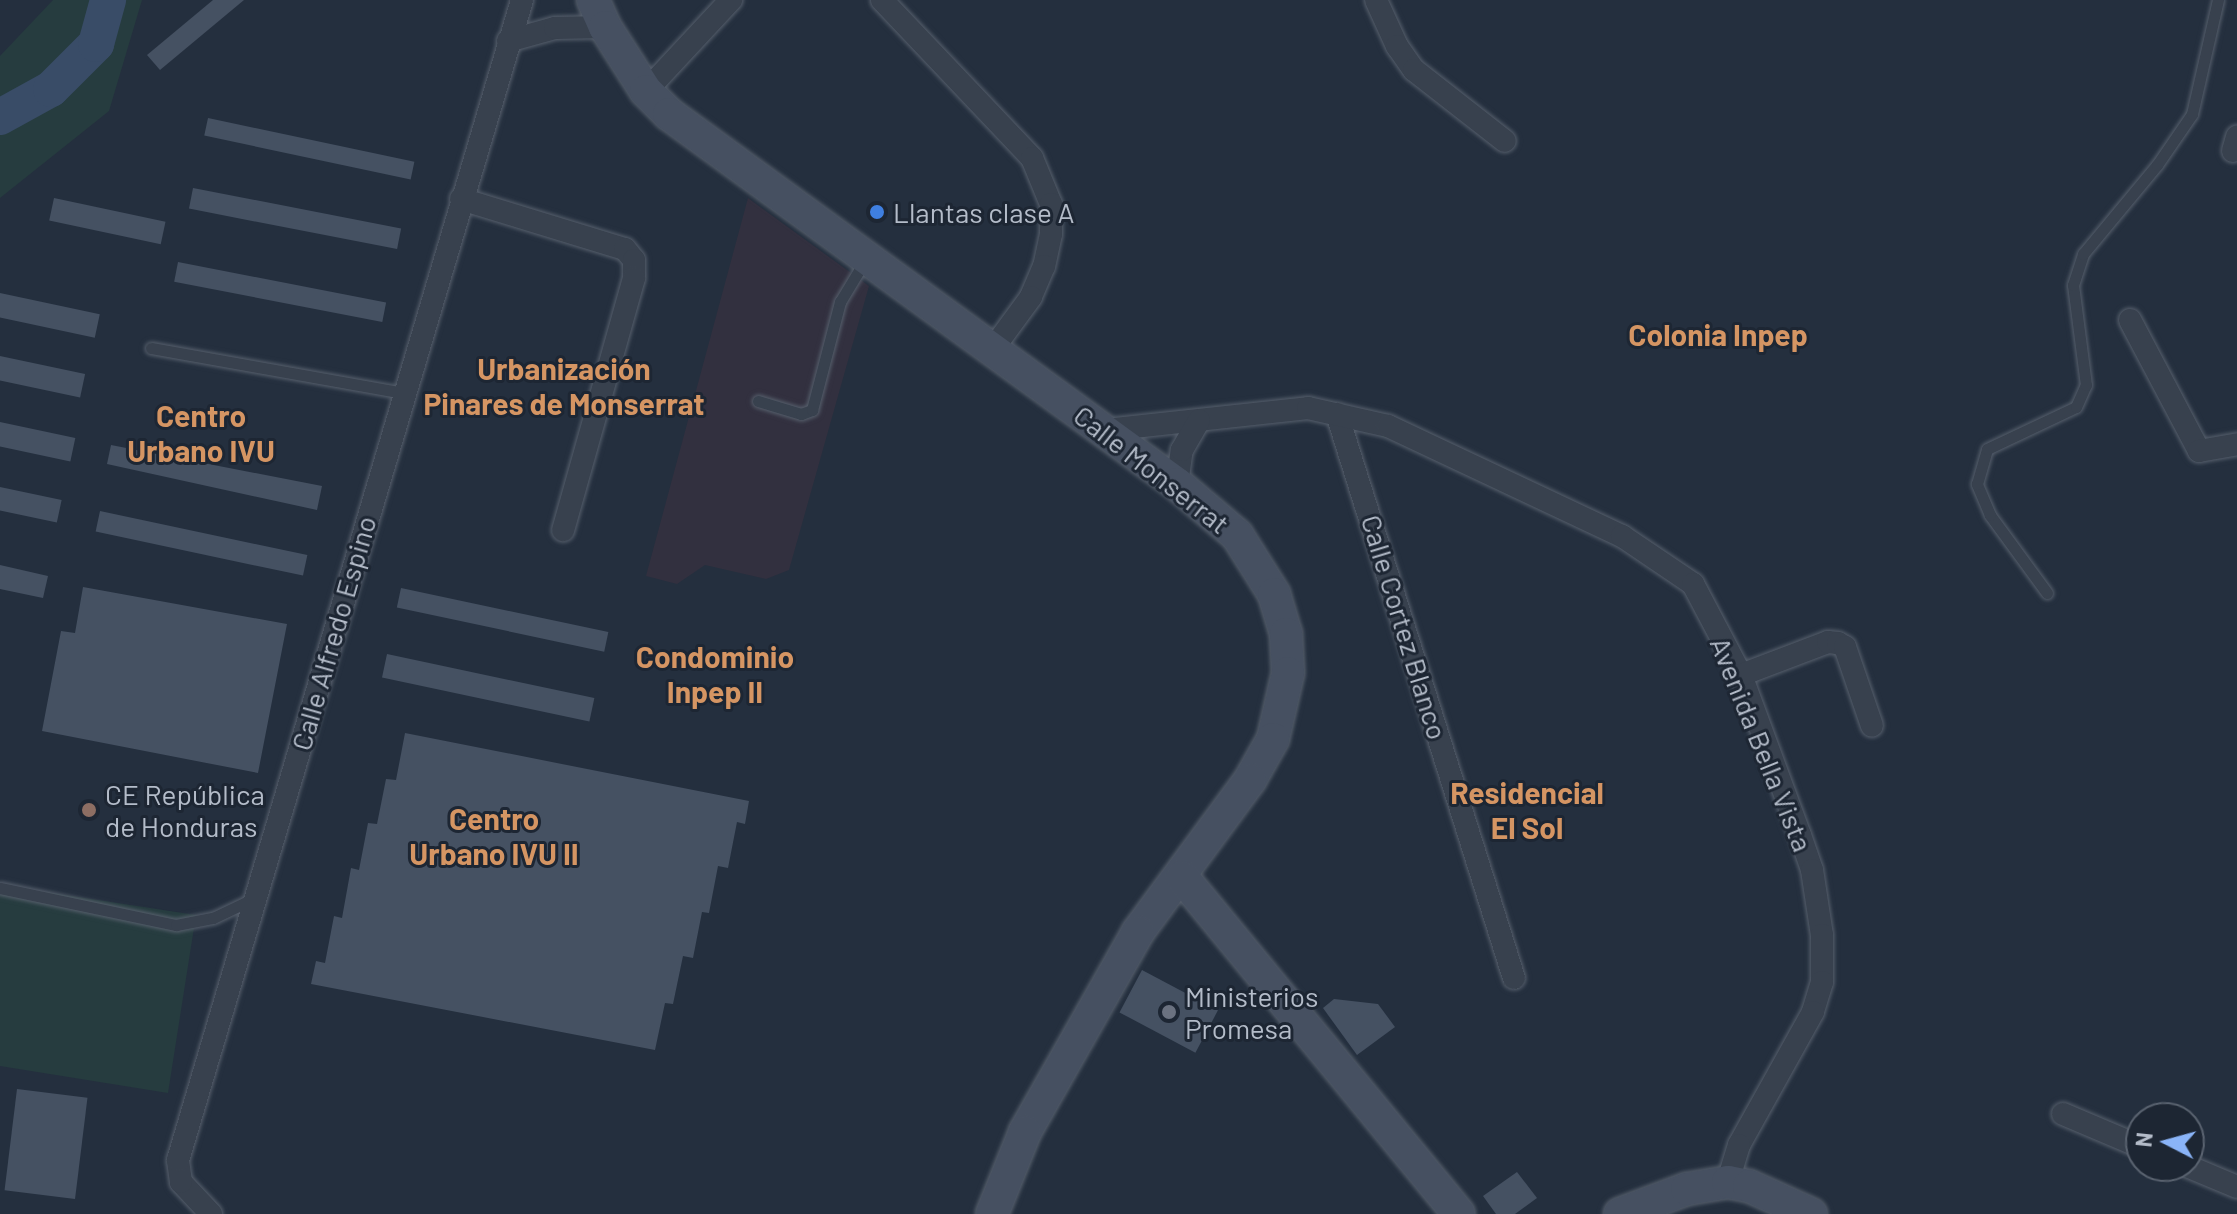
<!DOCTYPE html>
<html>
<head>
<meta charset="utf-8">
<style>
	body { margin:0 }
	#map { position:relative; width:2237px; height:1214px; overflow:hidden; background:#242f3e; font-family:Barlow,sans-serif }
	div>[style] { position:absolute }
	.medical>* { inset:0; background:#32303f }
	.green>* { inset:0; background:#263c3f }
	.river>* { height:36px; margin:-18px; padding:0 18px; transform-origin:18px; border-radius:18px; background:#394c67 }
	.building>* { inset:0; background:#455162; transform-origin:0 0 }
	.roads { filter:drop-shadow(0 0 2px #565f6c) drop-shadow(0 0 2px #565f6c) }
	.lane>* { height:11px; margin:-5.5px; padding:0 5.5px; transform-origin:5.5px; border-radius:5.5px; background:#38414e }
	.street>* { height:22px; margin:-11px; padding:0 11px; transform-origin:11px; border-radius:11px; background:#38414e }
	.secondary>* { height:32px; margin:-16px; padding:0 16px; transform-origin:16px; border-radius:16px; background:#465061 }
	.dots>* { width:22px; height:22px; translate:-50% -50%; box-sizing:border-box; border:4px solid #1d2633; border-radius:50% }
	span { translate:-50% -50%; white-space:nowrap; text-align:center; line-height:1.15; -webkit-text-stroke:6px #1d2633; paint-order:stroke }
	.poi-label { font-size:28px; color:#b4bcc9 }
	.left { translate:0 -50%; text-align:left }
	.street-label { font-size:28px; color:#b4bcc9 }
	.neighbourhood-label { font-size:30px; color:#d59563; font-weight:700 }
	.north { position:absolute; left:2125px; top:1102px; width:80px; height:80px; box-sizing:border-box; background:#1d2633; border:2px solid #59626f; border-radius:50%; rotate:276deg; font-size:22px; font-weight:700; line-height:32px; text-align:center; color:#b4bcc9 }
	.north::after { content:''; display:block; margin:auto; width:28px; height:36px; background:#8ab4f8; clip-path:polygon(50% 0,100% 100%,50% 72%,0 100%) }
</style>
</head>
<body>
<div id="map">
	<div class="medical">
		<i style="clip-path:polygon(748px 198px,869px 286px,789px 570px,766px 579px,705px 565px,677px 584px,646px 576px)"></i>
	</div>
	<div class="green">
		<i style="clip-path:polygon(53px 0,142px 0,109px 111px,0 198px,0 56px)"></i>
		<i style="clip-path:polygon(0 885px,196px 915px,168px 1093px,0 1066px)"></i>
	</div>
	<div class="river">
		<i style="left:0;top:117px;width:58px;rotate:-28.8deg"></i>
		<i style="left:51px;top:89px;width:64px;rotate:-45deg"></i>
		<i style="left:96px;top:44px;width:46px;rotate:-74.7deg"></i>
	</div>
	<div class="building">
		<i style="clip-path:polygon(213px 0,244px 0,160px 70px,147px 55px)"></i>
		<i style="left:208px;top:118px;width:211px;height:18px;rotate:12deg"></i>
		<i style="left:193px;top:188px;width:212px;height:21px;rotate:11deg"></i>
		<i style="left:54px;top:198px;width:114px;height:23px;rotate:12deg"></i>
		<i style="left:178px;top:262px;width:212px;height:20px;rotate:11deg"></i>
		<i style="left:0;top:293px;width:102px;height:24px;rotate:12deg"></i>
		<i style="left:0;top:356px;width:87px;height:24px;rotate:12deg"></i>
		<i style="left:0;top:422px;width:77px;height:24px;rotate:12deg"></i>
		<i style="clip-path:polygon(111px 445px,322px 486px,317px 510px,107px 464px)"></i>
		<i style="left:0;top:487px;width:63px;height:23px;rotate:12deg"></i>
		<i style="left:100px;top:511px;width:212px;height:21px;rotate:12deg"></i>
		<i style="clip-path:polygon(0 565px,48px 576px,43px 598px,0 589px)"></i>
		<i style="clip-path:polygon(83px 587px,287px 624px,258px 773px,42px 731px,61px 631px,75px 633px)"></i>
		<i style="left:401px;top:588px;width:212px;height:20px;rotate:12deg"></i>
		<i style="left:387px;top:654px;width:212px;height:24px;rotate:12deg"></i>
		<i style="clip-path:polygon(405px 733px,749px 801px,745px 824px,737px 822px,728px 868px,718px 866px,709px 913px,702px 912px,693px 958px,683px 956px,673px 1004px,665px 1003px,655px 1050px,311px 984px,316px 961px,325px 963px,334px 916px,342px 918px,351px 868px,359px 870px,368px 823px,377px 824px,386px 779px,396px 780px)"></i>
		<i style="left:1142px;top:970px;width:86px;height:48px;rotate:28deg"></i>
		<i style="clip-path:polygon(1334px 999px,1378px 1004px,1395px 1027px,1357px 1055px,1323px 1008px)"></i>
		<i style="left:17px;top:1089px;width:71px;height:102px;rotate:7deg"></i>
		<i style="clip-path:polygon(1517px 1172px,1537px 1198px,1515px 1214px,1496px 1214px,1483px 1196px)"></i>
	</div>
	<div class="roads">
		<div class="lane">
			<i style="left:151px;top:348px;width:257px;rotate:10.1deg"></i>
			<i style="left:758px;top:401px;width:45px;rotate:16.8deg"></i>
			<i style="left:801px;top:414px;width:12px;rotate:-20deg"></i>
			<i style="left:812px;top:410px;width:112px;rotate:-75.5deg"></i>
			<i style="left:840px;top:302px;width:47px;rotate:-59deg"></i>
			<i style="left:2047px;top:593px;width:97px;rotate:-126.2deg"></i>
			<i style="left:1990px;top:515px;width:34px;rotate:-113deg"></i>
			<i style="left:1977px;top:484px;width:36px;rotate:-74deg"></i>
			<i style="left:1987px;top:449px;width:98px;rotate:-25.3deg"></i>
			<i style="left:2076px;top:407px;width:24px;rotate:-66deg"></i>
			<i style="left:2086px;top:385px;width:101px;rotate:-97.4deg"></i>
			<i style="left:2073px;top:285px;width:33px;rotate:-72deg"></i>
			<i style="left:2083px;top:254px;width:116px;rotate:-50.3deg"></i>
			<i style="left:2157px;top:165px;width:62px;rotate:-55.5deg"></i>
			<i style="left:2192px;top:114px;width:117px;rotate:-77.2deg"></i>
			<i style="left:0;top:888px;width:180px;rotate:11.9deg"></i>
			<i style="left:176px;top:925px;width:38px;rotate:-11deg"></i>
			<i style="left:213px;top:918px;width:47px;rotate:-25.5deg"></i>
		</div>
		<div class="street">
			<i style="left:882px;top:0;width:218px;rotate:46.5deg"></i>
			<i style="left:1032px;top:158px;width:50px;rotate:67.6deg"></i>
			<i style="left:1051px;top:204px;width:30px;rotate:90deg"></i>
			<i style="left:1051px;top:234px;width:33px;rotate:102deg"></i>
			<i style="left:1044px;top:266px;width:34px;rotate:113deg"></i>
			<i style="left:1031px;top:297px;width:66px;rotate:126.3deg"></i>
			<i style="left:1376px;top:0;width:51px;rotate:65.5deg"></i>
			<i style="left:1397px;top:46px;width:29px;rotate:55deg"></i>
			<i style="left:1414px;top:70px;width:115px;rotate:38deg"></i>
			<i style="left:508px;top:41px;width:49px;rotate:-15.5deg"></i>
			<i style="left:555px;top:28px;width:50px;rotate:-1.1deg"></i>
			<i style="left:646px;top:91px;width:125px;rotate:-47deg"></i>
			<i style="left:2233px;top:151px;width:15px;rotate:-74deg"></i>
			<i style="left:461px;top:199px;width:171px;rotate:17deg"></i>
			<i style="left:625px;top:249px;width:14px;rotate:51deg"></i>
			<i style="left:634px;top:260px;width:18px;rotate:90deg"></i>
			<i style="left:634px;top:278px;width:262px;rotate:105.7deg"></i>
			<i style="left:2130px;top:320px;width:148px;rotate:62.2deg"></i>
			<i style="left:2199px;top:451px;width:39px;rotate:-10deg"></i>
			<i style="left:1337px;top:414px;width:591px;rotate:72.58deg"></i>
			<i style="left:1106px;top:430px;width:203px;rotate:-6.2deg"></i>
			<i style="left:1308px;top:408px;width:82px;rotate:12.7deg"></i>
			<i style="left:1388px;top:426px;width:259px;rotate:25.2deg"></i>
			<i style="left:1622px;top:536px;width:86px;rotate:34.1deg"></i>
			<i style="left:1693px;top:584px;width:103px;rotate:62.2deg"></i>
			<i style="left:1741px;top:675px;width:171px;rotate:69.8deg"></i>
			<i style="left:1800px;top:835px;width:37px;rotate:71deg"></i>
			<i style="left:1812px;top:870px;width:66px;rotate:81.3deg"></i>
			<i style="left:1822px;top:935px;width:47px;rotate:90deg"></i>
			<i style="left:1822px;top:982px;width:31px;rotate:107deg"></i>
			<i style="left:1813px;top:1012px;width:152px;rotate:119.1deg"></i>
			<i style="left:1739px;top:1145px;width:39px;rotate:107deg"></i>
			<i style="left:1177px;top:484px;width:34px;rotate:-82deg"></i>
			<i style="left:1182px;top:450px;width:34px;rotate:-60deg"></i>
			<i style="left:1741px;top:675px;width:93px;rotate:-20.8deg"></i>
			<i style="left:1828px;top:642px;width:10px;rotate:6deg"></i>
			<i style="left:1838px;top:643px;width:8px;rotate:30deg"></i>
			<i style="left:1845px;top:647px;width:83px;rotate:71.1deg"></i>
			<i style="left:2063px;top:1114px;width:85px;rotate:22.9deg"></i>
			<i style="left:2187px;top:1166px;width:54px;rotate:22.8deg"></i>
			<i style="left:211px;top:1214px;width:44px;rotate:-133.2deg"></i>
			<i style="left:181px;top:1182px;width:22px;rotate:-98deg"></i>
			<i style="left:178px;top:1160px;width:1210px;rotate:-73.48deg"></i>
		</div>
		<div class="secondary">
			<i style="left:593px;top:0;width:30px;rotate:66deg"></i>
			<i style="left:605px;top:27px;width:76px;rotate:57.4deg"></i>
			<i style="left:646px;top:91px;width:33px;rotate:45deg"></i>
			<i style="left:669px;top:114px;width:628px;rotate:36.07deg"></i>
			<i style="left:1177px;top:484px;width:79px;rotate:40.4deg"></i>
			<i style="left:1237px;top:535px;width:70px;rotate:57.9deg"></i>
			<i style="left:1274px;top:594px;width:42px;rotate:73.3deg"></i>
			<i style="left:1286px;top:634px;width:39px;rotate:87deg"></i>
			<i style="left:1288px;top:673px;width:68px;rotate:102.8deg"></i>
			<i style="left:1273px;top:739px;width:47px;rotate:119.3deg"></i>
			<i style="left:1250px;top:780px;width:189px;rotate:126.4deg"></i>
			<i style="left:1138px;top:932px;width:230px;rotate:119.5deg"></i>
			<i style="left:1025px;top:1132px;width:88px;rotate:111.9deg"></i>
			<i style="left:1182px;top:877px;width:436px;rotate:50.6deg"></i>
			<i style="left:1620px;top:1214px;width:72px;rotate:-20.5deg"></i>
			<i style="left:1687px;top:1189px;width:42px;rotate:-9.7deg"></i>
			<i style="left:1728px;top:1182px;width:21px;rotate:11deg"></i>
			<i style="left:1749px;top:1186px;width:68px;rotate:24.3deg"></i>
		</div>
	</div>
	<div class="dots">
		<i style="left:877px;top:212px;background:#3f7fe0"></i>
		<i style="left:89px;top:810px;background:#8d6e63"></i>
		<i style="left:1169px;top:1012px;background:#6b7280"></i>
	</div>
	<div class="poi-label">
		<span class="left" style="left:893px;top:212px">Llantas clase A</span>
		<span class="left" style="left:105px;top:810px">CE República<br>de Honduras</span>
		<span class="left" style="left:1185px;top:1012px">Ministerios<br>Promesa</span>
	</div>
	<div class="street-label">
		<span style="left:1152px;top:469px;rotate:38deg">Calle Monserrat</span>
		<span style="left:1405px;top:627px;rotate:73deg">Calle Cortez Blanco</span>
		<span style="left:333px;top:633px;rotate:-74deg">Calle Alfredo Espino</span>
		<span style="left:1762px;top:744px;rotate:68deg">Avenida Bella Vista</span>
	</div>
	<div class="neighbourhood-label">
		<span style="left:1718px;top:334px">Colonia Inpep</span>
		<span style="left:564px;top:385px">Urbanización<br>Pinares de Monserrat</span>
		<span style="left:201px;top:432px">Centro<br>Urbano IVU</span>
		<span style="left:715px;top:673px">Condominio<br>Inpep II</span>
		<span style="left:1527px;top:809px">Residencial<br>El Sol</span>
		<span style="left:494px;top:835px">Centro<br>Urbano IVU II</span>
	</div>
	<div class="north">N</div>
</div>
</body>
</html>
